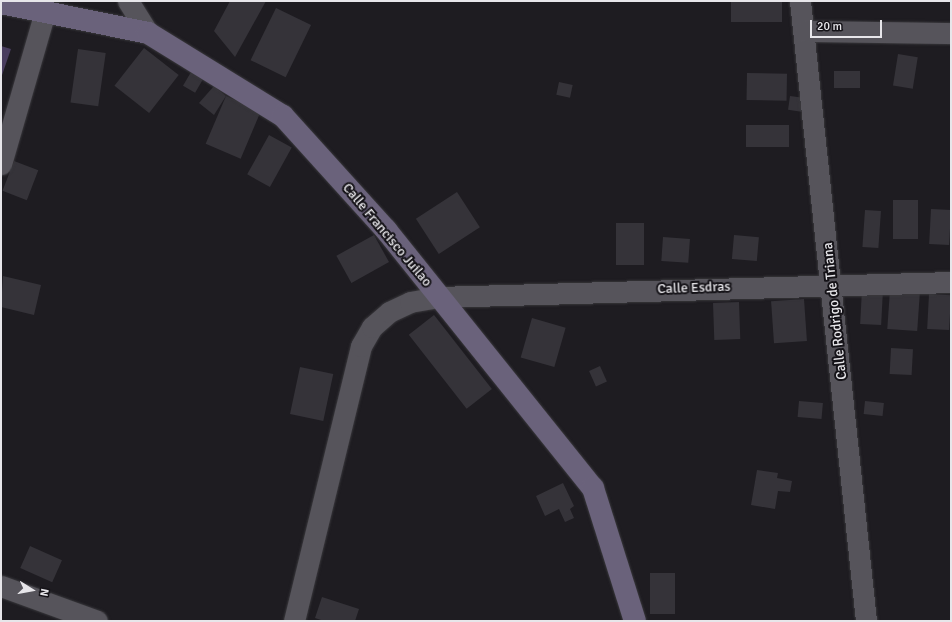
<!DOCTYPE html>
<html>
<head>
<meta charset="utf-8">
<style>
	body { margin:0 }
	#map { position:relative; width:952px; height:622px; overflow:hidden; background:#1e1c21; font-family:Signika,sans-serif }
	div>[style] { position:absolute }
	.green>* { inset:0; background:#493d5e }
	.building>* { inset:0; background:#353339; transform-origin:0 0 }
	.roads { filter:drop-shadow(0 0 1px #39383c) drop-shadow(0 0 1px #39383c) }
	.street>* { height:21px; margin:-10.5px; padding:0 10.5px; transform-origin:10.5px; border-radius:10.5px; background:#56545b }
	.secondary>* { height:22px; margin:-11px; padding:0 11px; transform-origin:11px; border-radius:11px; background:#6a627b }
	span { translate:-50% -50%; white-space:nowrap; text-align:center; line-height:1.15; -webkit-text-stroke:4px #151318; paint-order:stroke }
	.street-label { font-size:14px; color:#e7e6ea }
	.frame { position:absolute; inset:0; border:2px solid #e7e6ea; pointer-events:none }
	.north { position:absolute; left:12px; top:570px; width:40px; height:40px; -webkit-text-stroke:3px #151318; paint-order:stroke; rotate:101deg; font-size:11px; font-weight:700; line-height:16px; text-align:center; color:#e7e6ea }
	.north::after { content:''; display:block; margin:auto; width:14px; height:18px; background:#e7e6ea; clip-path:polygon(50% 0,100% 100%,50% 72%,0 100%) }
	.scale { position:absolute; left:810px; top:20px; width:72px; height:18px; box-sizing:border-box; border:2px solid #e7e6ea; border-top:0; padding-left:5px; font-size:12px; line-height:14px; white-space:nowrap; color:#e7e6ea; -webkit-text-stroke:3px #151318; paint-order:stroke }
</style>
</head>
<body>
<div id="map">
	<div class="green">
		<i style="clip-path:polygon(1px 46px,11px 49px,1px 78px)"></i>
	</div>
	<div class="building">
		<i style="clip-path:polygon(230px 1px,266px 1px,235px 57px,214px 31px)"></i>
		<i style="left:731px;top:1px;width:51px;height:21px"></i>
		<i style="left:276px;top:8px;width:39px;height:58px;rotate:26deg"></i>
		<i style="left:144px;top:48px;width:44px;height:48px;rotate:38deg"></i>
		<i style="left:78px;top:49px;width:28px;height:54px;rotate:8deg"></i>
		<i style="left:898px;top:54px;width:20px;height:32px;rotate:9deg"></i>
		<i style="left:860px;top:71px;width:17px;height:26px;rotate:90deg"></i>
		<i style="left:191px;top:72px;width:14px;height:16px;rotate:30deg"></i>
		<i style="left:747px;top:73px;width:40px;height:27px;rotate:1deg"></i>
		<i style="left:559px;top:82px;width:14px;height:13px;rotate:12deg"></i>
		<i style="clip-path:polygon(214px 86px,226px 96px,214px 115px,199px 103px)"></i>
		<i style="left:226px;top:96px;width:38px;height:52px;rotate:23deg"></i>
		<i style="left:790px;top:96px;width:15px;height:14px;rotate:8deg"></i>
		<i style="left:789px;top:125px;width:22px;height:43px;rotate:90deg"></i>
		<i style="left:269px;top:135px;width:26px;height:45px;rotate:29deg"></i>
		<i style="left:14px;top:161px;width:26px;height:32px;rotate:21deg"></i>
		<i style="left:457px;top:192px;width:42px;height:49px;rotate:57deg"></i>
		<i style="left:893px;top:200px;width:25px;height:39px"></i>
		<i style="left:931px;top:209px;width:20px;height:35px;rotate:3deg"></i>
		<i style="left:865px;top:210px;width:16px;height:37px;rotate:4deg"></i>
		<i style="left:616px;top:223px;width:28px;height:42px"></i>
		<i style="left:374px;top:235px;width:31px;height:43px;rotate:61deg"></i>
		<i style="left:734px;top:235px;width:25px;height:24px;rotate:5deg"></i>
		<i style="left:663px;top:237px;width:27px;height:24px;rotate:4deg"></i>
		<i style="clip-path:polygon(3px 276px,41px 285px,34px 315px,1px 307px)"></i>
		<i style="left:862px;top:289px;width:21px;height:35px;rotate:3deg"></i>
		<i style="left:890px;top:290px;width:30px;height:39px;rotate:4deg"></i>
		<i style="left:929px;top:294px;width:22px;height:35px;rotate:3deg"></i>
		<i style="left:804px;top:299px;width:42px;height:33px;rotate:86deg"></i>
		<i style="left:739px;top:302px;width:37px;height:26px;rotate:88deg"></i>
		<i style="left:434px;top:315px;width:94px;height:32px;rotate:52deg"></i>
		<i style="left:532px;top:318px;width:35px;height:41px;rotate:16deg"></i>
		<i style="left:891px;top:348px;width:22px;height:26px;rotate:3deg"></i>
		<i style="left:600px;top:366px;width:17px;height:12px;rotate:66deg"></i>
		<i style="left:300px;top:367px;width:34px;height:48px;rotate:12deg"></i>
		<i style="left:799px;top:401px;width:24px;height:16px;rotate:5deg"></i>
		<i style="left:865px;top:401px;width:19px;height:13px;rotate:6deg"></i>
		<i style="clip-path:polygon(757px 470px,778px 473px,777px 478px,792px 481px,790px 492px,778px 491px,775px 509px,751px 505px)"></i>
		<i style="clip-path:polygon(563px 483px,574px 506px,570px 509px,574px 518px,565px 522px,559px 509px,545px 516px,536px 496px)"></i>
		<i style="left:30px;top:546px;width:35px;height:24px;rotate:24deg"></i>
		<i style="left:650px;top:573px;width:25px;height:41px"></i>
		<i style="clip-path:polygon(322px 597px,359px 609px,355px 621px,324px 621px,315px 618px)"></i>
	</div>
	<div class="roads">
		<div class="street">
			<i style="left:128px;top:1px;width:38px;rotate:58deg"></i>
			<i style="left:800px;top:1px;width:624px;rotate:83.92deg"></i>
			<i style="left:805px;top:31px;width:146px;rotate:0.8deg"></i>
			<i style="left:1px;top:164px;width:158px;rotate:-73.9deg"></i>
			<i style="left:1px;top:586px;width:102px;rotate:20deg"></i>
			<i style="left:294px;top:621px;width:283px;rotate:-76.3deg"></i>
			<i style="left:361px;top:346px;width:22px;rotate:-60deg"></i>
			<i style="left:372px;top:327px;width:23px;rotate:-41deg"></i>
			<i style="left:389px;top:312px;width:23px;rotate:-25deg"></i>
			<i style="left:410px;top:302px;width:28px;rotate:-10deg"></i>
			<i style="left:438px;top:297px;width:513px;rotate:-1.67deg"></i>
		</div>
		<div class="secondary">
			<i style="left:1px;top:3px;width:150px;rotate:11.5deg"></i>
			<i style="left:148px;top:33px;width:158px;rotate:31.6deg"></i>
			<i style="left:283px;top:116px;width:154px;rotate:47.9deg"></i>
			<i style="left:386px;top:230px;width:331px;rotate:51.3deg"></i>
			<i style="left:593px;top:488px;width:139px;rotate:72.5deg"></i>
		</div>
	</div>
	<div class="street-label">
		<span style="left:387px;top:235px;rotate:50deg">Calle Francisco Juilao</span>
		<span style="left:694px;top:288px;rotate:-2deg">Calle Esdras</span>
		<span style="left:835px;top:311px;rotate:-96deg">Calle Rodrigo de Triana</span>
	</div>
	<div class="frame"></div>
	<div class="north">N</div>
	<div class="scale">20 m</div>
</div>
</body>
</html>
